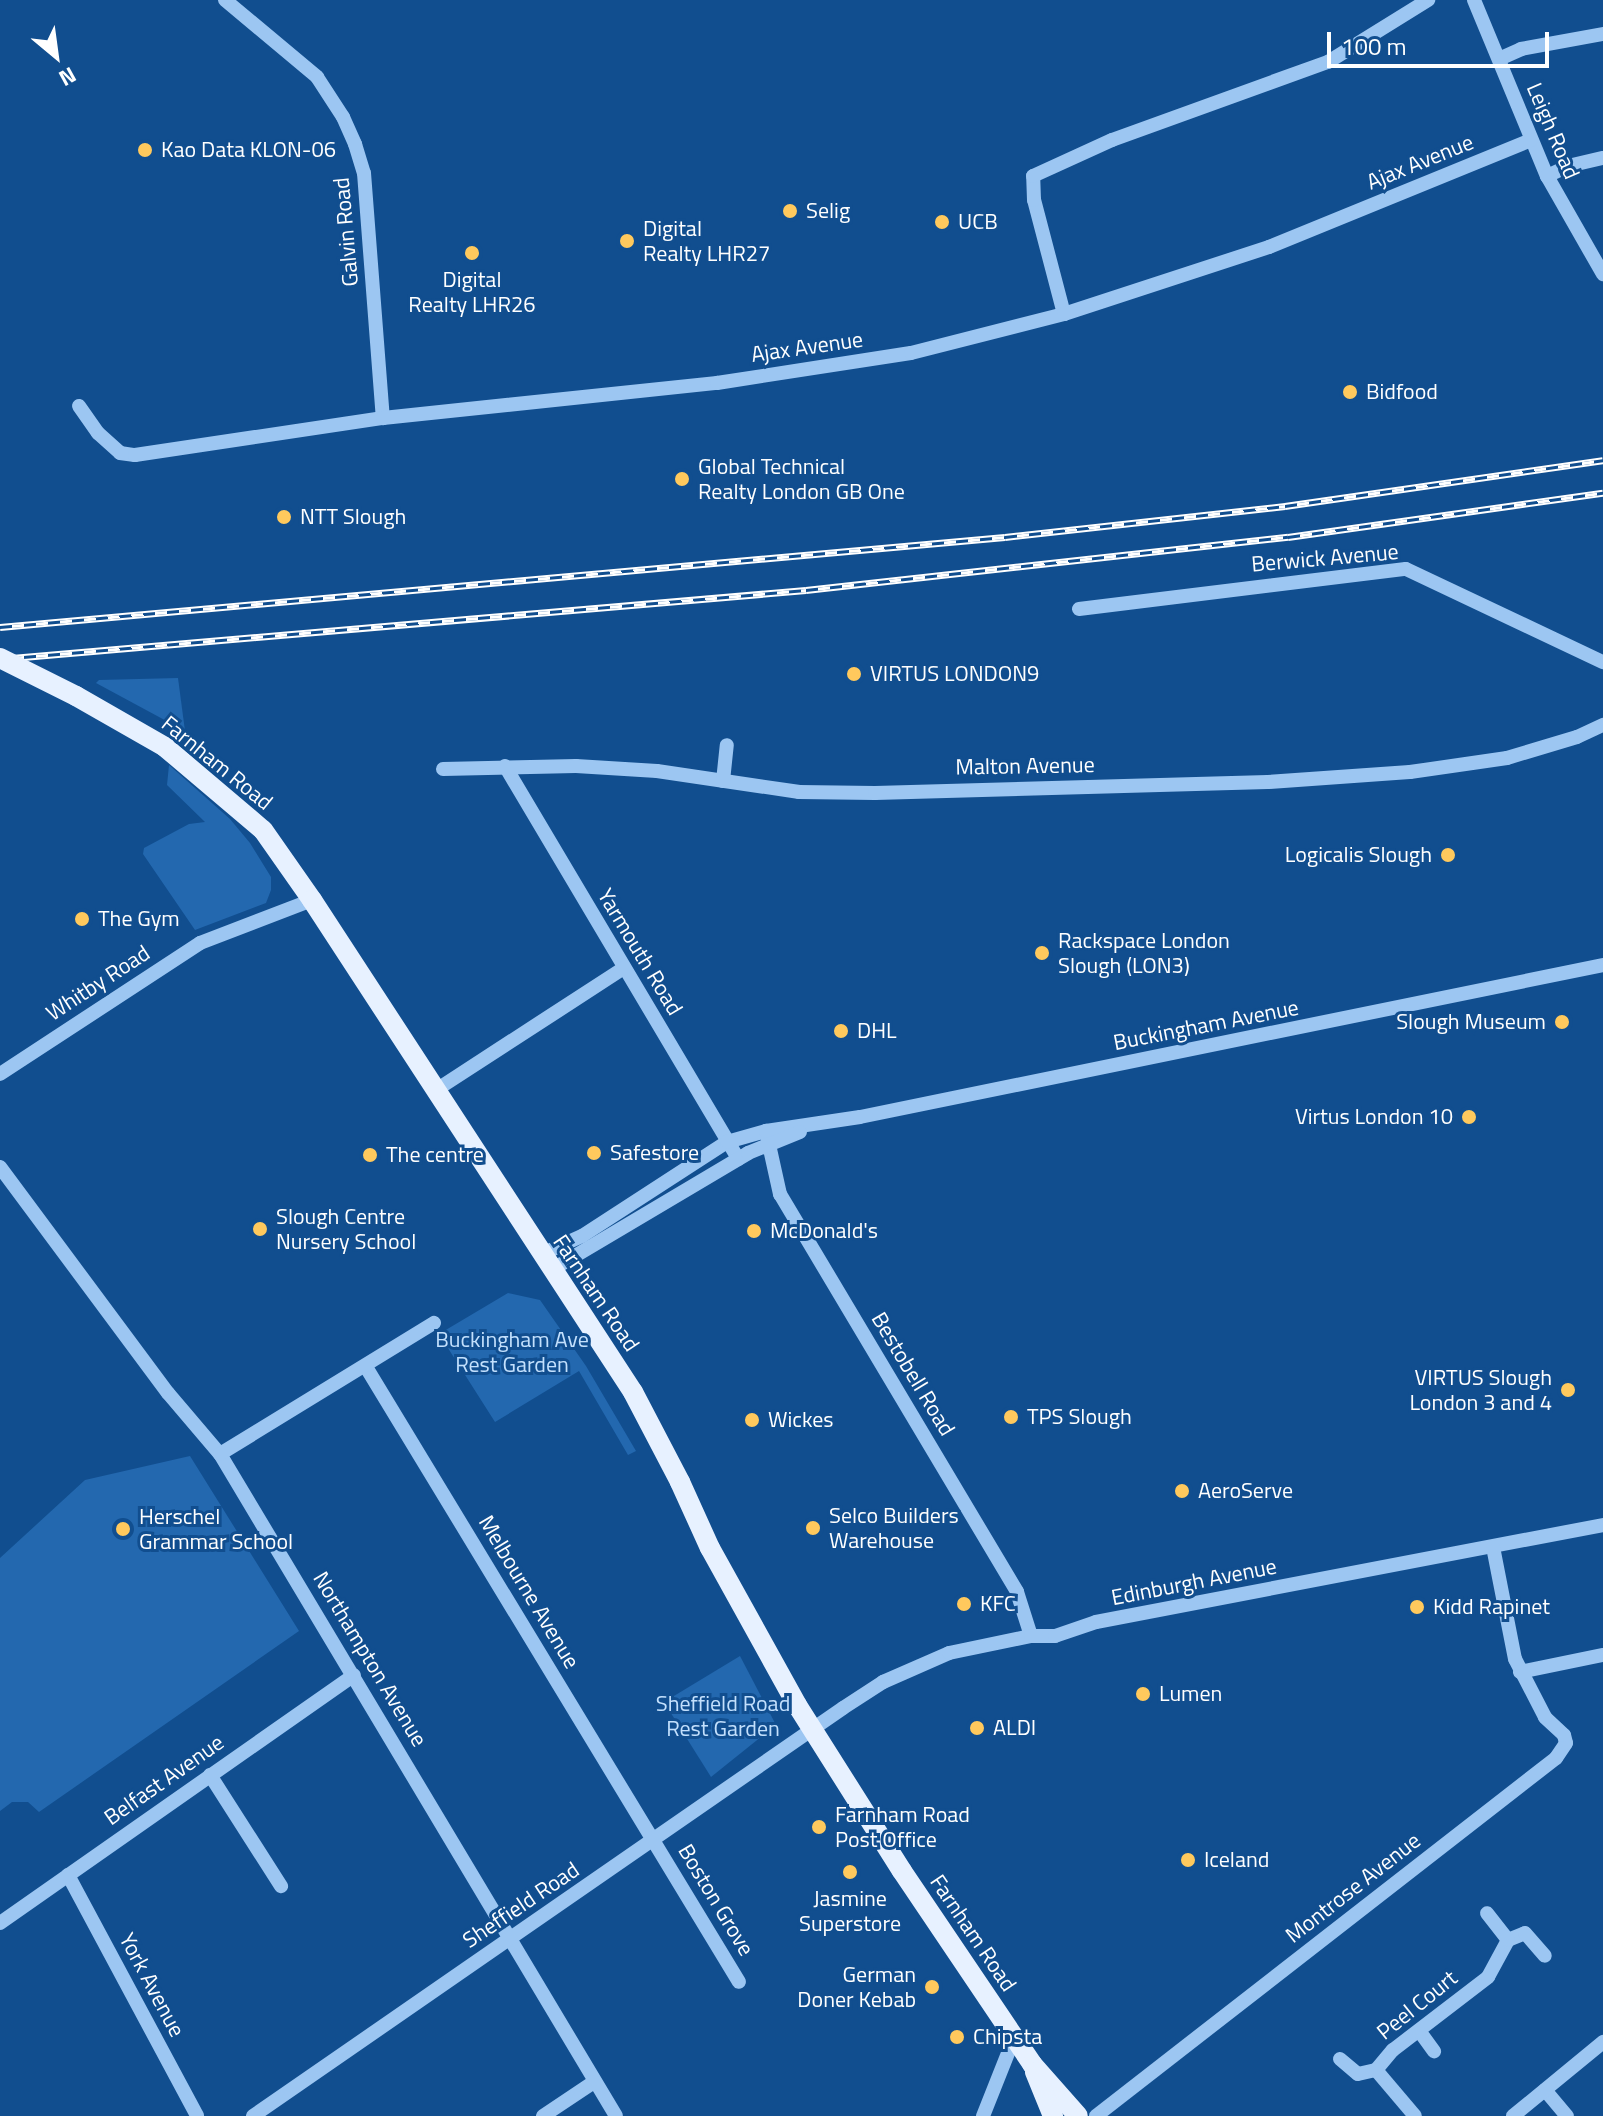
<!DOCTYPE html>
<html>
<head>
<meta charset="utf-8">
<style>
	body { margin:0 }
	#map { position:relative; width:1603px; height:2116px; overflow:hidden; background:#114e8f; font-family:"Titillium Web",sans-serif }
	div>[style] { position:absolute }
	.green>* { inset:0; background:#2368af }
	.minor>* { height:14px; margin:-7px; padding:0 7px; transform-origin:7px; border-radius:7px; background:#9cc6f2 }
	.major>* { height:20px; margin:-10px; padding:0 10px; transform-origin:10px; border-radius:10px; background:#e7f1ff }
	.rail>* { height:7px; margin-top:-3.5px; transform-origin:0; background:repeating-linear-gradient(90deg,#114e8f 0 12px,#fff 0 24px); box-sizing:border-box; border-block:2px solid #fff }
	.major-bridge>* { height:20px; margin:-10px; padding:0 10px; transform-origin:10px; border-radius:10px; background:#e7f1ff }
	.dots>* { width:22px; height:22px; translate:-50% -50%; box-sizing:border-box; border:4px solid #114e8f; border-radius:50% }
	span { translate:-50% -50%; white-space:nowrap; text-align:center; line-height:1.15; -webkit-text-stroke:6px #114e8f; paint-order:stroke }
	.street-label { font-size:22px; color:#fff }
	.poi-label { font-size:22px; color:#fff }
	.left { translate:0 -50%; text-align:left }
	.right { translate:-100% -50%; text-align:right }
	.park-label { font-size:22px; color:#c3e0fd }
	.north { position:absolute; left:16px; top:16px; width:80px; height:80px; -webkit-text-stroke:6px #114e8f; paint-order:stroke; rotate:151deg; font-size:22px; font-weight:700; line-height:32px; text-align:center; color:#fff }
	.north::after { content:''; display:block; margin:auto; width:28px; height:36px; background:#fff; clip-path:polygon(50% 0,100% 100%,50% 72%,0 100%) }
	.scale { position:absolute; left:1327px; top:32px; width:222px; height:36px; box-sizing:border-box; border:4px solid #fff; border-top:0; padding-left:10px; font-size:24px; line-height:28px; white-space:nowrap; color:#fff; -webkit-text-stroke:6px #114e8f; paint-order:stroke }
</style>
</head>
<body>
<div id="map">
	<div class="green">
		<i style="clip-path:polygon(178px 678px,185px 731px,96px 683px,99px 680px)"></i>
		<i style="clip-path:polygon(169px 765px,230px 819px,250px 843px,271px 877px,271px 890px,266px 903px,195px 930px,143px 854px,144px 848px,189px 824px,205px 822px,167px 785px)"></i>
		<i style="clip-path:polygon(508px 1293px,540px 1300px,586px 1366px,636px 1451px,628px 1455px,579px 1371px,495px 1422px,439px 1334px)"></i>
		<i style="clip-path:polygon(190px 1456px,299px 1631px,39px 1812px,28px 1802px,12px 1802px,0 1811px,0 1558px,85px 1480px)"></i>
		<i style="clip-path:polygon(740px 1656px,776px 1725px,711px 1777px,664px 1702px)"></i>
	</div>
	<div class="minor">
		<i style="left:225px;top:0;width:120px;rotate:39.9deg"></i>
		<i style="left:317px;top:77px;width:48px;rotate:57deg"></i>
		<i style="left:343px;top:117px;width:30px;rotate:66deg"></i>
		<i style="left:355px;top:144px;width:30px;rotate:73deg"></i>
		<i style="left:364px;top:173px;width:246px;rotate:85.6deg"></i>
		<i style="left:1474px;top:0;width:191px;rotate:67.5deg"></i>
		<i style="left:1547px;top:176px;width:113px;rotate:60.3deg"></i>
		<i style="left:1499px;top:59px;width:24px;rotate:-24deg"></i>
		<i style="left:1521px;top:49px;width:83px;rotate:-10.4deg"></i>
		<i style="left:1547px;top:176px;width:23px;rotate:-25deg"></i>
		<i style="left:1568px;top:166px;width:36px;rotate:-13deg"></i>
		<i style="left:1064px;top:314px;width:118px;rotate:-104.7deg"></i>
		<i style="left:1034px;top:200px;width:24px;rotate:-92deg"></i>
		<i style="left:1033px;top:176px;width:87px;rotate:-24.5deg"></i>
		<i style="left:1112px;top:140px;width:230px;rotate:-19.9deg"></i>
		<i style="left:1328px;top:62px;width:118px;rotate:-31.8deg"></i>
		<i style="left:79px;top:406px;width:33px;rotate:55deg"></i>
		<i style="left:98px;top:433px;width:30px;rotate:42deg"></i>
		<i style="left:120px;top:453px;width:15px;rotate:8deg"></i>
		<i style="left:135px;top:455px;width:251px;rotate:-8.5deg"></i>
		<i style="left:383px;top:418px;width:336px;rotate:-6deg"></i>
		<i style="left:717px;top:383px;width:196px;rotate:-8.8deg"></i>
		<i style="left:911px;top:353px;width:158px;rotate:-14.3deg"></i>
		<i style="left:1064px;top:314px;width:216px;rotate:-18.1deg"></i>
		<i style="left:1269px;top:247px;width:283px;rotate:-22.2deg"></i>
		<i style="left:1079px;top:609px;width:329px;rotate:-7deg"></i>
		<i style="left:1406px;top:569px;width:218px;rotate:25.3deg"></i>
		<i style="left:505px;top:766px;width:457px;rotate:59.3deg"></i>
		<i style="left:443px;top:769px;width:133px;rotate:-1.3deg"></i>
		<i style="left:576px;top:766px;width:81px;rotate:3.5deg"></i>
		<i style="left:657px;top:771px;width:144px;rotate:8.4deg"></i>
		<i style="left:799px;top:792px;width:76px;rotate:0.8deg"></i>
		<i style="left:875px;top:793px;width:393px;rotate:-1.6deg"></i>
		<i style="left:1268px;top:782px;width:142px;rotate:-4deg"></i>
		<i style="left:1410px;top:772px;width:98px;rotate:-8.2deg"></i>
		<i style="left:1507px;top:758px;width:73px;rotate:-16.7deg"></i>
		<i style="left:1577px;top:737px;width:29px;rotate:-25deg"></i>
		<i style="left:723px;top:781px;width:36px;rotate:-84deg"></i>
		<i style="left:0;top:1074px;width:239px;rotate:-33.2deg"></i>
		<i style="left:200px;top:943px;width:120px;rotate:-21deg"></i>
		<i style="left:436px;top:1090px;width:224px;rotate:-33deg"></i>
		<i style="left:766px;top:1131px;width:65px;rotate:77.5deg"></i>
		<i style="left:780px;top:1194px;width:463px;rotate:59.2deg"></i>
		<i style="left:1017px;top:1592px;width:46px;rotate:72.3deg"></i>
		<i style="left:0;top:1167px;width:282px;rotate:53.4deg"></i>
		<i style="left:168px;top:1393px;width:80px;rotate:49.6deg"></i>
		<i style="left:220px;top:1454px;width:771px;rotate:59.11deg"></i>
		<i style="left:542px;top:1254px;width:44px;rotate:-24.2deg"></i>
		<i style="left:582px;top:1236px;width:173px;rotate:-33deg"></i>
		<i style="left:727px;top:1142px;width:41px;rotate:-15.8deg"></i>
		<i style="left:766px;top:1131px;width:95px;rotate:-8.5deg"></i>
		<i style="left:860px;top:1117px;width:758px;rotate:-11.56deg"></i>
		<i style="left:553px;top:1269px;width:227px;rotate:-30.7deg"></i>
		<i style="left:748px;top:1153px;width:56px;rotate:-22deg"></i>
		<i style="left:366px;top:1367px;width:719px;rotate:58.76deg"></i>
		<i style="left:220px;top:1454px;width:251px;rotate:-31.5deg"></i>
		<i style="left:1520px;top:1672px;width:85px;rotate:-11.6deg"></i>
		<i style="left:210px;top:1775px;width:132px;rotate:57.4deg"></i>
		<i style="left:68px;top:1875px;width:273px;rotate:61.8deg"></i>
		<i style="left:0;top:1923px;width:432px;rotate:-35deg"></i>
		<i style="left:1508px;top:1940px;width:18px;rotate:-22deg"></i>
		<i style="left:1525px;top:1933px;width:30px;rotate:49deg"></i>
		<i style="left:1420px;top:2032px;width:24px;rotate:54deg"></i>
		<i style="left:1340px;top:2059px;width:23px;rotate:40deg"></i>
		<i style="left:1358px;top:2074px;width:18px;rotate:-13deg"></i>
		<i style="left:1376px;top:2070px;width:26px;rotate:-50deg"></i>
		<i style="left:1393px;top:2050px;width:120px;rotate:-37.5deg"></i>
		<i style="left:1488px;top:1977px;width:42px;rotate:-61.6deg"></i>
		<i style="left:1508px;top:1940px;width:34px;rotate:-128deg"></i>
		<i style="left:1376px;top:2070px;width:60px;rotate:49.7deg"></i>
		<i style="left:1545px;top:2090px;width:34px;rotate:50deg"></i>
		<i style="left:253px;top:2116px;width:717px;rotate:-34.66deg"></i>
		<i style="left:843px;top:1708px;width:48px;rotate:-33deg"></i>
		<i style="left:883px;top:1682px;width:72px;rotate:-23.7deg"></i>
		<i style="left:949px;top:1653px;width:84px;rotate:-11.7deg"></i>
		<i style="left:1031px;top:1636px;width:24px"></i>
		<i style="left:1055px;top:1636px;width:43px;rotate:-18.9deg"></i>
		<i style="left:1096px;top:1622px;width:516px;rotate:-10.83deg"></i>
		<i style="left:543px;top:2116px;width:61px;rotate:-33.7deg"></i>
		<i style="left:983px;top:2116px;width:84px;rotate:-68.3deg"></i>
		<i style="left:1096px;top:2116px;width:583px;rotate:-37.89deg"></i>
		<i style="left:1556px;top:1758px;width:18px;rotate:-56deg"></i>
		<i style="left:1566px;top:1743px;width:8px;rotate:-104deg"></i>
		<i style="left:1564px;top:1735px;width:26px;rotate:-137deg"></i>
		<i style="left:1545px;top:1717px;width:65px;rotate:-117.3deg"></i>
		<i style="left:1515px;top:1659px;width:114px;rotate:-101.1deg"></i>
		<i style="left:1513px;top:2116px;width:117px;rotate:-39.4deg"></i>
	</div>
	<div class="major">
		<i style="left:76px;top:696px;width:103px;rotate:29.8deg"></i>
		<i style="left:165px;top:747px;width:128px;rotate:40.3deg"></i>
		<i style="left:263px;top:830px;width:85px;rotate:55deg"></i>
		<i style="left:312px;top:900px;width:587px;rotate:56.88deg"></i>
		<i style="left:633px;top:1392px;width:102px;rotate:62.4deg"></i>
		<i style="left:680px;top:1482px;width:72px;rotate:65.6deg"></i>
		<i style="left:710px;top:1548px;width:179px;rotate:61deg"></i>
		<i style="left:797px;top:1705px;width:196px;rotate:57.7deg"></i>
		<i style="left:902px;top:1871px;width:233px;rotate:56deg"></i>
		<i style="left:1032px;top:2064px;width:69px;rotate:48.5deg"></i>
		<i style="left:1035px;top:2072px;width:48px;rotate:67.8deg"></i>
	</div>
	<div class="rail">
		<i style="left:0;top:627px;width:1009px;rotate:-5.12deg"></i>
		<i style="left:1005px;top:537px;width:282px;rotate:-6.3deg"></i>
		<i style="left:1285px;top:506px;width:321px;rotate:-8.2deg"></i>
		<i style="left:0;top:659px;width:809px;rotate:-4.89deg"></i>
		<i style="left:806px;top:590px;width:485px;rotate:-6.3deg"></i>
		<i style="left:1288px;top:537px;width:318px;rotate:-8deg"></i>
	</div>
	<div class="major-bridge">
		<i style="left:0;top:658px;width:85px;rotate:26.6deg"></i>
	</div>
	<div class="dots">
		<i style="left:145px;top:150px;background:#ffc95d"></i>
		<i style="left:790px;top:211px;background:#ffc95d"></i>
		<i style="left:942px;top:222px;background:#ffc95d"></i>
		<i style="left:627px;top:241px;background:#ffc95d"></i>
		<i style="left:472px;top:253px;background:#ffc95d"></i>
		<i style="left:1350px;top:392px;background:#ffc95d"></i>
		<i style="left:682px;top:479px;background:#ffc95d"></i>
		<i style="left:284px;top:517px;background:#ffc95d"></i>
		<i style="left:854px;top:674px;background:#ffc95d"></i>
		<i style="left:1448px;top:855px;background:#ffc95d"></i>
		<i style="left:82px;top:919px;background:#ffc95d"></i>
		<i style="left:1042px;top:953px;background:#ffc95d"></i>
		<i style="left:1562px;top:1022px;background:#ffc95d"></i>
		<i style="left:841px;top:1031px;background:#ffc95d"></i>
		<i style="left:1469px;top:1117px;background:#ffc95d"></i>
		<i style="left:594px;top:1153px;background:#ffc95d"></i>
		<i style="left:370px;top:1155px;background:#ffc95d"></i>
		<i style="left:260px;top:1229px;background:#ffc95d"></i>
		<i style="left:754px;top:1231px;background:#ffc95d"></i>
		<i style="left:1568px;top:1390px;background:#ffc95d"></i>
		<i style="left:1011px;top:1417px;background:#ffc95d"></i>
		<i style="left:752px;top:1420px;background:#ffc95d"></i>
		<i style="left:1182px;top:1491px;background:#ffc95d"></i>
		<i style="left:813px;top:1528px;background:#ffc95d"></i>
		<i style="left:123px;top:1529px;background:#ffc95d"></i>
		<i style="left:964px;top:1604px;background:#ffc95d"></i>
		<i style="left:1417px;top:1607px;background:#ffc95d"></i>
		<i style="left:1143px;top:1694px;background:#ffc95d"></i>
		<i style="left:977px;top:1728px;background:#ffc95d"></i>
		<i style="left:819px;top:1827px;background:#ffc95d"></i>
		<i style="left:1188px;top:1860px;background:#ffc95d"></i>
		<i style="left:850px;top:1872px;background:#ffc95d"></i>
		<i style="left:932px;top:1987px;background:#ffc95d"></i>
		<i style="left:957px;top:2037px;background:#ffc95d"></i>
	</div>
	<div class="street-label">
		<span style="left:1553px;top:131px;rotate:67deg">Leigh Road</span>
		<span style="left:1420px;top:162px;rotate:-22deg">Ajax Avenue</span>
		<span style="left:346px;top:232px;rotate:-95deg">Galvin Road</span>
		<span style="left:807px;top:347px;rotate:-8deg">Ajax Avenue</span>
		<span style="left:1325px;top:558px;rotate:-5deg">Berwick Avenue</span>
		<span style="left:217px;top:763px;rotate:39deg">Farnham Road</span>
		<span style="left:1025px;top:766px;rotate:-1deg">Malton Avenue</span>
		<span style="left:640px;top:952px;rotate:59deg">Yarmouth Road</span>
		<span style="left:98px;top:983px;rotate:-33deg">Whitby Road</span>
		<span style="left:1206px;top:1025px;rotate:-11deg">Buckingham Avenue</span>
		<span style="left:596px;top:1293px;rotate:56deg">Farnham Road</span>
		<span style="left:913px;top:1374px;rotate:59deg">Bestobell Road</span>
		<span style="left:1194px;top:1582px;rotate:-11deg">Edinburgh Avenue</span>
		<span style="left:529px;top:1592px;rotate:59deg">Melbourne Avenue</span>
		<span style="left:370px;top:1659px;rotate:59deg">Northampton Avenue</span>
		<span style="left:164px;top:1780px;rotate:-35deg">Belfast Avenue</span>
		<span style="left:1353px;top:1888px;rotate:-38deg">Montrose Avenue</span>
		<span style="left:716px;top:1900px;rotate:59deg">Boston Grove</span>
		<span style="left:521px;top:1905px;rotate:-34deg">Sheffield Road</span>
		<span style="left:973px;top:1933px;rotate:56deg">Farnham Road</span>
		<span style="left:152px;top:1985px;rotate:62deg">York Avenue</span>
		<span style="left:1417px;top:2005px;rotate:-39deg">Peel Court</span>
	</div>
	<div class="poi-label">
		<span class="left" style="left:161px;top:150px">Kao Data KLON-06</span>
		<span class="left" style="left:806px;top:211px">Selig</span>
		<span class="left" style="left:958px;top:222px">UCB</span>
		<span class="left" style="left:643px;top:241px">Digital<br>Realty LHR27</span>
		<span style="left:472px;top:292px">Digital<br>Realty LHR26</span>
		<span class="left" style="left:1366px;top:392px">Bidfood</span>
		<span class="left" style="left:698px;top:479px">Global Technical<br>Realty London GB One</span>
		<span class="left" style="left:300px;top:517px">NTT Slough</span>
		<span class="left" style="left:870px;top:674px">VIRTUS LONDON9</span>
		<span class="right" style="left:1432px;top:855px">Logicalis Slough</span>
		<span class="left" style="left:98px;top:919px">The Gym</span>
		<span class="left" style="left:1058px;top:953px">Rackspace London<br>Slough (LON3)</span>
		<span class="right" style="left:1546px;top:1022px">Slough Museum</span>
		<span class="left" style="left:857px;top:1031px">DHL</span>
		<span class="right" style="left:1453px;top:1117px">Virtus London 10</span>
		<span class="left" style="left:610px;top:1153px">Safestore</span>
		<span class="left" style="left:386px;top:1155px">The centre</span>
		<span class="left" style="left:276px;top:1229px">Slough Centre<br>Nursery School</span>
		<span class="left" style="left:770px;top:1231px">McDonald's</span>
		<span class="right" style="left:1552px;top:1390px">VIRTUS Slough<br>London 3 and 4</span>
		<span class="left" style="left:1027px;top:1417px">TPS Slough</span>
		<span class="left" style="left:768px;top:1420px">Wickes</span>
		<span class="left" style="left:1198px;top:1491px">AeroServe</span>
		<span class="left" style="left:829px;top:1528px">Selco Builders<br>Warehouse</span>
		<span class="left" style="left:139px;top:1529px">Herschel<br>Grammar School</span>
		<span class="left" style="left:980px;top:1604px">KFC</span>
		<span class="left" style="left:1433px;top:1607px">Kidd Rapinet</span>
		<span class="left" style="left:1159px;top:1694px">Lumen</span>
		<span class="left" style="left:993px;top:1728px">ALDI</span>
		<span class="left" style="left:835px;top:1827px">Farnham Road<br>Post Office</span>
		<span class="left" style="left:1204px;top:1860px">Iceland</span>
		<span style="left:850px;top:1911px">Jasmine<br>Superstore</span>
		<span class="right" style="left:916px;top:1987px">German<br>Doner Kebab</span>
		<span class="left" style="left:973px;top:2037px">Chipsta</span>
	</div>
	<div class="park-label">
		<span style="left:512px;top:1352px">Buckingham Ave<br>Rest Garden</span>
		<span style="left:723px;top:1716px">Sheffield Road<br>Rest Garden</span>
	</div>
	<div class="north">N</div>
	<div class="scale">100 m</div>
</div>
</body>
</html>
